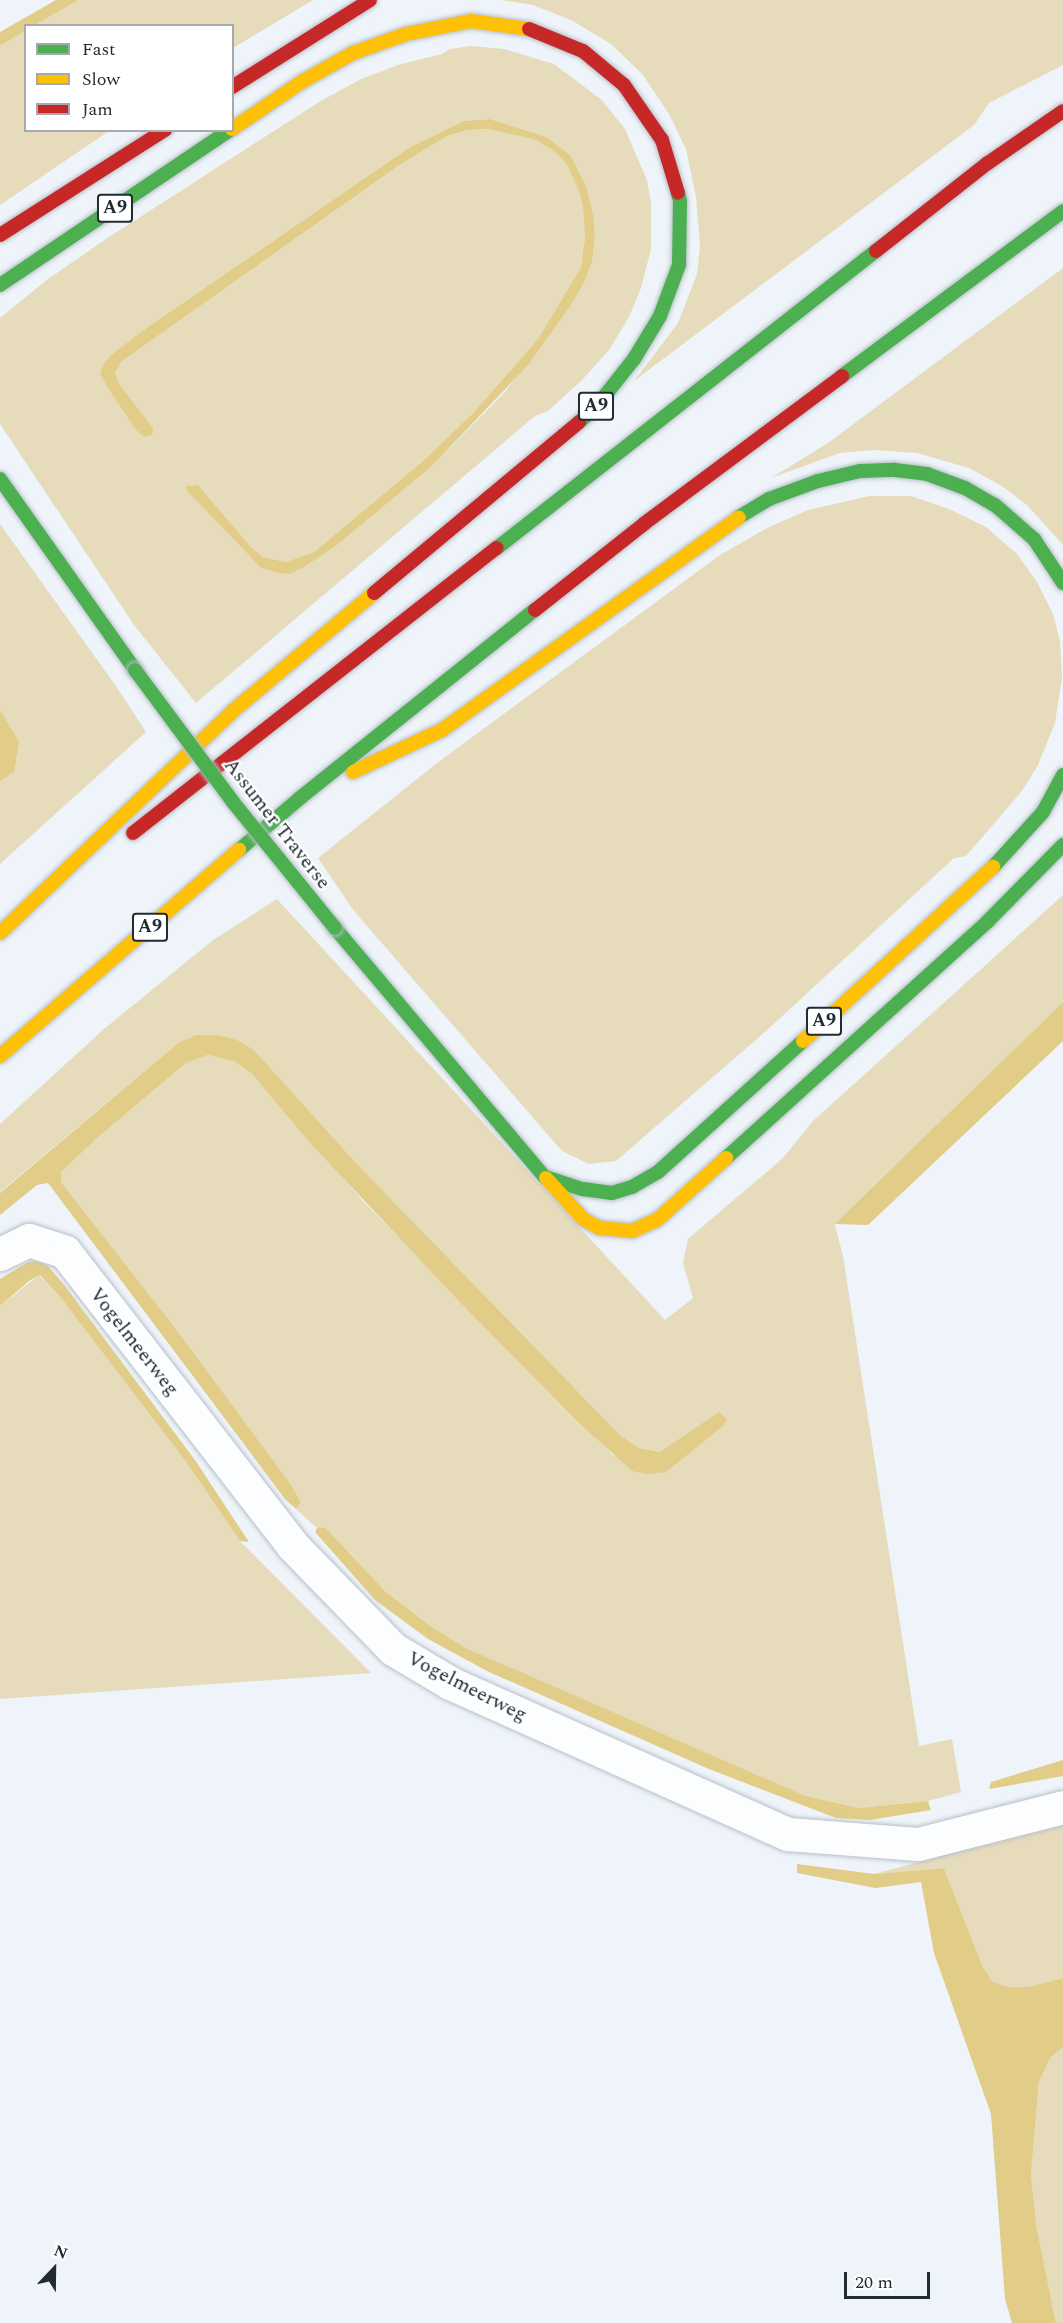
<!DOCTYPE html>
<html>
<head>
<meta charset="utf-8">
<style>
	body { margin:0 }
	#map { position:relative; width:1063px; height:2323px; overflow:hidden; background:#eef4fa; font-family:Spectral,serif }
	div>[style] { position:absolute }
	.green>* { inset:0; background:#e6dcbc }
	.water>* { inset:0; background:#e1cd88 }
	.roads { filter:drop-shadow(0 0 2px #b9c0c8) drop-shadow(0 0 2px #b9c0c8) }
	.street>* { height:33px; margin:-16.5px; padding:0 16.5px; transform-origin:16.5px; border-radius:16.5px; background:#fcfdfe }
	.fast>* { height:14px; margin:-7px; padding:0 7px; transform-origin:7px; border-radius:7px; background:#4caf50 }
	.slow>* { height:14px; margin:-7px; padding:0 7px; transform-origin:7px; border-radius:7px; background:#ffc107 }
	.jam>* { height:14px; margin:-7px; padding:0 7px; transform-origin:7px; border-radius:7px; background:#c62828 }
	.bridges { filter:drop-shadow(0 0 2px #b9c0c8) drop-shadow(0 0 2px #b9c0c8) }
	.fast-bridge>* { height:14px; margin:-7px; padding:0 7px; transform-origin:7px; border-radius:7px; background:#4caf50 }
	span { translate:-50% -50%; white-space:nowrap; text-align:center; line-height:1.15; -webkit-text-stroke:4.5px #fff; paint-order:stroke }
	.shield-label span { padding:2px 4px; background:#fff; border:2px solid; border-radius:4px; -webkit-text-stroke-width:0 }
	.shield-label { font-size:18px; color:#212b34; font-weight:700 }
	.street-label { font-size:20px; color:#212b34 }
	.legend { position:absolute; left:24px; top:24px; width:210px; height:108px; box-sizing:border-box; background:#fff; border:2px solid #a6aaae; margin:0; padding:8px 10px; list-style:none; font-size:18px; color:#212b34 }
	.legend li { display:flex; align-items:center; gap:12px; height:30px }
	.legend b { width:30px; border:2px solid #a6aaae }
	.north { position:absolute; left:24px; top:2239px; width:60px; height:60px; -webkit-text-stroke:4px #fff; paint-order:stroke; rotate:22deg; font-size:16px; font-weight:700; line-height:24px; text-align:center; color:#212b34 }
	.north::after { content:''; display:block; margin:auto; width:21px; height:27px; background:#212b34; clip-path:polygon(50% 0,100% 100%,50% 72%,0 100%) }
	.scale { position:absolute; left:844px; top:2272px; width:86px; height:27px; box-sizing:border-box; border:3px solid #212b34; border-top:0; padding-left:8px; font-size:18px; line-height:21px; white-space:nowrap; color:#212b34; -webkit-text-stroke:4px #fff; paint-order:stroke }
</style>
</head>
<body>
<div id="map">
	<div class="green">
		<i style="clip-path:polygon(79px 0,313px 0,233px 48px,232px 26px,35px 25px)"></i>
		<i style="clip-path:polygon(501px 0,1063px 0,1063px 65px,989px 103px,974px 125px,634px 381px,678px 323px,697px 274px,700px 246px,696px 197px,686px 149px,669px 114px,643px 75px,611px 44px,573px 21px,533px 5px)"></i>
		<i style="clip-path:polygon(25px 31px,26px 130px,109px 131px,0 205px,0 46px)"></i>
		<i style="clip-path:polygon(evenodd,470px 46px,504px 49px,554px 64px,602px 100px,625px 129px,647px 180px,651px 202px,651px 249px,641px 288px,629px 317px,609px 350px,582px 380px,548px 411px,535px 416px,196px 703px,134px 625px,0 424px,0 318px,48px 279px,106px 239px,319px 102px,361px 79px,398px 65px,442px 54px,450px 49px,470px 46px,490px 119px,547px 137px,571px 156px,586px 186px,595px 235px,571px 305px,504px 393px,431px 467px,336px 546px,306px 566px,260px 567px,187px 491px,187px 486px,198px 485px,251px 547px,263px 557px,286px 562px,314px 552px,423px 461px,474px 412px,538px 339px,581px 267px,585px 237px,583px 209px,579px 191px,566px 163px,554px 151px,536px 140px,489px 129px,468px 130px,447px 136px,398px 166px,121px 362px,115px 373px,120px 385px,153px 428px,103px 365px,145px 329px,410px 147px,464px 121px,490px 119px)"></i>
		<i style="clip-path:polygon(1063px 268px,1063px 545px,1027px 505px,1002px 486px,969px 468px,917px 453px,874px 450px,840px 453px,771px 478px,828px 443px)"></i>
		<i style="clip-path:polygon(870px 496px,911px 496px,949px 509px,986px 527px,1017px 554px,1037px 582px,1053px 614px,1060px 641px,1062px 678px,1055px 723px,1038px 765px,1022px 791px,966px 856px,954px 858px,766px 1031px,616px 1161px,589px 1164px,562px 1151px,354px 911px,318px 858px,437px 763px,720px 555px,769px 527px,808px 510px)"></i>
		<i style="clip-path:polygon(0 524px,118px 689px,146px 732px,0 864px)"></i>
		<i style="clip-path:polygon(1063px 895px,1063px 1002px,835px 1225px,843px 1256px,919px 1746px,952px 1739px,961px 1792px,928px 1801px,859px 1808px,806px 1796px,466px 1648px,429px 1625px,385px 1591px,325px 1527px,317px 1528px,296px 1509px,301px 1502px,290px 1483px,173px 1325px,61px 1182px,60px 1172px,96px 1139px,186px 1063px,208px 1055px,236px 1062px,253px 1075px,364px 1202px,613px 1455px,666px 1472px,727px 1420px,685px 1437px,660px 1452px,639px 1448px,620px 1435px,358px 1165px,254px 1050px,178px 1043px,0 1192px,0 1124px,104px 1029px,213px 940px,277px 899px,665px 1320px,693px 1298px,683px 1263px,688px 1239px,783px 1158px,813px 1121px)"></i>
		<i style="clip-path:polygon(39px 1275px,61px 1298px,115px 1367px,184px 1459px,240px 1541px,371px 1673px,0 1699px,0 1306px)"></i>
		<i style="clip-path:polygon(1063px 1819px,1063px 1978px,1028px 1987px,1008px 1987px,992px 1981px,982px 1965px,944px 1868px,874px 1874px,990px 1843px)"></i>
		<i style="clip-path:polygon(1063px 2047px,1063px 2323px,1056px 2323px,1037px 2229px,1031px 2175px,1039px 2082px,1050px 2058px)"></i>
	</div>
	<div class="water">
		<i style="clip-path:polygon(56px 0,79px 0,35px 25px,26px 26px,25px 31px,0 46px,0 32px)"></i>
		<i style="clip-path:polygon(490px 119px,547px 137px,571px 156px,586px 186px,593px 215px,595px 235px,592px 261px,584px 282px,571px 305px,528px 365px,431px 467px,336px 546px,306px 566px,289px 574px,274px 572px,260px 567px,187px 491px,186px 486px,198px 485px,251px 547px,263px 557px,286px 562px,314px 552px,423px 461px,474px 412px,538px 339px,581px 267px,585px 237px,583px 209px,579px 191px,566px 163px,554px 151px,536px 140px,489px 129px,468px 130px,447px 136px,398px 166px,121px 362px,115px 373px,120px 385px,153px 428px,152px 435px,144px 437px,136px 430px,108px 388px,100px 374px,103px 365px,110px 356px,145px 329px,410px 147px,464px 121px)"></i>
		<i style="clip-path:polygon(0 710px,19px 742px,14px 772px,0 781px)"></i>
		<i style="clip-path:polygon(1063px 1002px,1063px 1041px,868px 1225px,835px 1224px)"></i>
		<i style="clip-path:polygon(196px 1035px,217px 1035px,237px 1040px,254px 1050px,358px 1165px,620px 1435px,639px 1448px,660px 1452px,719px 1412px,727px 1420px,723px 1426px,666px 1472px,647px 1474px,632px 1471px,579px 1423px,455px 1297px,311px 1144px,253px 1075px,236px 1062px,208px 1055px,186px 1063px,96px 1139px,61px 1172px,61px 1182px,173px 1325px,290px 1483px,301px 1502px,296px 1509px,285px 1499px,48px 1183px,37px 1185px,0 1215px,0 1193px,178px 1043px)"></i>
		<i style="clip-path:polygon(37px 1261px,48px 1266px,65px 1286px,195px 1460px,249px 1542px,240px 1541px,184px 1459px,61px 1298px,40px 1275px,29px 1281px,0 1306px,0 1279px,28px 1262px)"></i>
		<i style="clip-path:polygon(325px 1527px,385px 1591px,429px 1625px,466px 1648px,806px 1796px,859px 1808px,928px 1801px,931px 1810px,870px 1820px,836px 1818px,709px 1769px,487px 1671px,428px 1639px,375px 1600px,315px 1532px,317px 1528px)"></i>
		<i style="clip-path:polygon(1063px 1760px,1063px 1776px,989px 1789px,991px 1782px)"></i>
		<i style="clip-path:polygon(797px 1864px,874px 1874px,944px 1868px,982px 1965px,992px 1981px,1008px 1987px,1028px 1987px,1063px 1978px,1063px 2047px,1050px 2058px,1039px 2082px,1031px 2175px,1037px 2229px,1056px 2323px,1012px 2323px,1005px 2299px,991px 2114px,934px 1953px,921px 1882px,875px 1888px,797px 1873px)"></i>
	</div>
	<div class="roads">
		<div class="street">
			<i style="left:0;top:1254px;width:32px;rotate:-26deg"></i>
			<i style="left:29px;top:1240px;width:38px;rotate:18deg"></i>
			<i style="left:65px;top:1252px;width:371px;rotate:52.2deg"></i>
			<i style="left:292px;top:1545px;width:145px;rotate:45.8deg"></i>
			<i style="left:393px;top:1649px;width:66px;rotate:30.8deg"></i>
			<i style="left:450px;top:1683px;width:370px;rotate:24.1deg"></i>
			<i style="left:788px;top:1834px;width:130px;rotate:4.4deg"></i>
			<i style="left:918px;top:1844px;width:150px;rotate:-14.3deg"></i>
		</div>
		<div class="fast">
			<i style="left:0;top:285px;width:277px;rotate:-34deg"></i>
			<i style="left:842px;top:376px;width:276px;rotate:-36.7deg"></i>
			<i style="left:579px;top:422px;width:21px;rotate:-41deg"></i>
			<i style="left:595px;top:408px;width:63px;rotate:-51.5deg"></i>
			<i style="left:634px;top:359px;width:50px;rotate:-58.8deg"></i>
			<i style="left:660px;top:316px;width:54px;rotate:-69.6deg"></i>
			<i style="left:679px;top:265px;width:64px;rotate:-89.1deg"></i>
			<i style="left:680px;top:201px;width:8px;rotate:-104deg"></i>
			<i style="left:0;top:479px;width:234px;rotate:54.7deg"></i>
			<i style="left:739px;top:517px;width:35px;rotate:-31deg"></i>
			<i style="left:769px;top:499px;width:52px;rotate:-20.2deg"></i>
			<i style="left:818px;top:481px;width:43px;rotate:-13.4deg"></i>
			<i style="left:860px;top:471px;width:35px;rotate:-2deg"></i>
			<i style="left:895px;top:470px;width:32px;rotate:7deg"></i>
			<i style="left:927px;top:474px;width:40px;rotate:20.2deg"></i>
			<i style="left:965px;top:488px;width:34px;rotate:30deg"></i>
			<i style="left:995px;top:505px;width:52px;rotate:41.1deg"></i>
			<i style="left:1034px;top:539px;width:53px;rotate:56.6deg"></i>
			<i style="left:497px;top:548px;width:482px;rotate:-38.1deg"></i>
			<i style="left:239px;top:850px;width:80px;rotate:-40.4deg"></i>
			<i style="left:300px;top:798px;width:301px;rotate:-38.7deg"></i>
			<i style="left:993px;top:867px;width:74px;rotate:-47.7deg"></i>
			<i style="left:1043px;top:812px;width:42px;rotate:-61.6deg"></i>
			<i style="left:335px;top:928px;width:326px;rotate:49.9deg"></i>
			<i style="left:726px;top:1158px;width:353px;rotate:-42.1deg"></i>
			<i style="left:988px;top:921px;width:107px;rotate:-45.4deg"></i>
			<i style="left:545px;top:1177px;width:40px;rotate:18deg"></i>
			<i style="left:583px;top:1189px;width:29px;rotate:8deg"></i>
			<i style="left:612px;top:1193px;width:21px;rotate:-17deg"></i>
			<i style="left:632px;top:1187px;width:30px;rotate:-30deg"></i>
			<i style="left:658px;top:1172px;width:195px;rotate:-42.1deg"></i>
		</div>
		<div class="slow">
			<i style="left:232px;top:129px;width:86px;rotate:-34.1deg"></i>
			<i style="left:303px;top:81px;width:57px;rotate:-29.2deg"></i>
			<i style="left:353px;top:53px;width:56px;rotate:-19.7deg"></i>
			<i style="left:406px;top:34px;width:66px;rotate:-11.3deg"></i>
			<i style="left:471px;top:21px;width:59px;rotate:7.9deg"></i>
			<i style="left:353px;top:772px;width:98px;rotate:-25.3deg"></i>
			<i style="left:442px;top:730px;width:365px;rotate:-35.6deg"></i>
			<i style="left:0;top:933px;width:322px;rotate:-43.6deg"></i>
			<i style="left:233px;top:711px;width:184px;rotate:-39.9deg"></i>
			<i style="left:803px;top:1041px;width:258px;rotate:-42.5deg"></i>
			<i style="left:0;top:1056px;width:316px;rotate:-40.8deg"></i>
			<i style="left:546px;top:1178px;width:55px;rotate:47.9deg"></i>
			<i style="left:583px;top:1219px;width:18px;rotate:29deg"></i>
			<i style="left:599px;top:1228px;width:33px;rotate:5deg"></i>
			<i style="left:632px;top:1231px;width:27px;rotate:-24deg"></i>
			<i style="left:657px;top:1220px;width:93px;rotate:-41.9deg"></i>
		</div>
		<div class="jam">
			<i style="left:529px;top:29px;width:58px;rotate:22.2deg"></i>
			<i style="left:583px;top:51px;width:53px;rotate:39.7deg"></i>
			<i style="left:624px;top:85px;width:67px;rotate:55.4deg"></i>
			<i style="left:662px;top:140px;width:55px;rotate:73.2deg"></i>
			<i style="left:232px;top:87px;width:163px;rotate:-32.2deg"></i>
			<i style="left:0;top:235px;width:196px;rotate:-32.5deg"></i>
			<i style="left:876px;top:251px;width:142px;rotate:-38.2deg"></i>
			<i style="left:988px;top:163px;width:91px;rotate:-34.7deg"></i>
			<i style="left:374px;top:593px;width:267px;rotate:-39.8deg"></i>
			<i style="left:535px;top:610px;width:140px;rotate:-38.3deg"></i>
			<i style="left:645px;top:523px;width:246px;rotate:-36.7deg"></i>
			<i style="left:133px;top:833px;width:462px;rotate:-38.1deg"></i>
		</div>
	</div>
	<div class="bridges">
		<div class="fast-bridge">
			<i style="left:135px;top:670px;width:164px;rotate:53.4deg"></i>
			<i style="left:233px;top:802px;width:162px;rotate:51deg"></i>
		</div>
	</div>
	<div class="shield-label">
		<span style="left:115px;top:208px">A9</span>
		<span style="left:596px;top:406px">A9</span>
		<span style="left:150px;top:927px">A9</span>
		<span style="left:824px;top:1021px">A9</span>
	</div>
	<div class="street-label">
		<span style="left:277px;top:824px;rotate:52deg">Assumer Traverse</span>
		<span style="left:134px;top:1342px;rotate:52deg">Vogelmeerweg</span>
		<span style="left:467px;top:1687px;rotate:27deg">Vogelmeerweg</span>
	</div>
	<ul class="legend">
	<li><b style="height:8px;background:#4caf50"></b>Fast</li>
	<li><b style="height:8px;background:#ffc107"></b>Slow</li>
	<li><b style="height:8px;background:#c62828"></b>Jam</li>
	</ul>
	<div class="north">N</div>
	<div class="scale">20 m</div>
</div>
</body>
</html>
